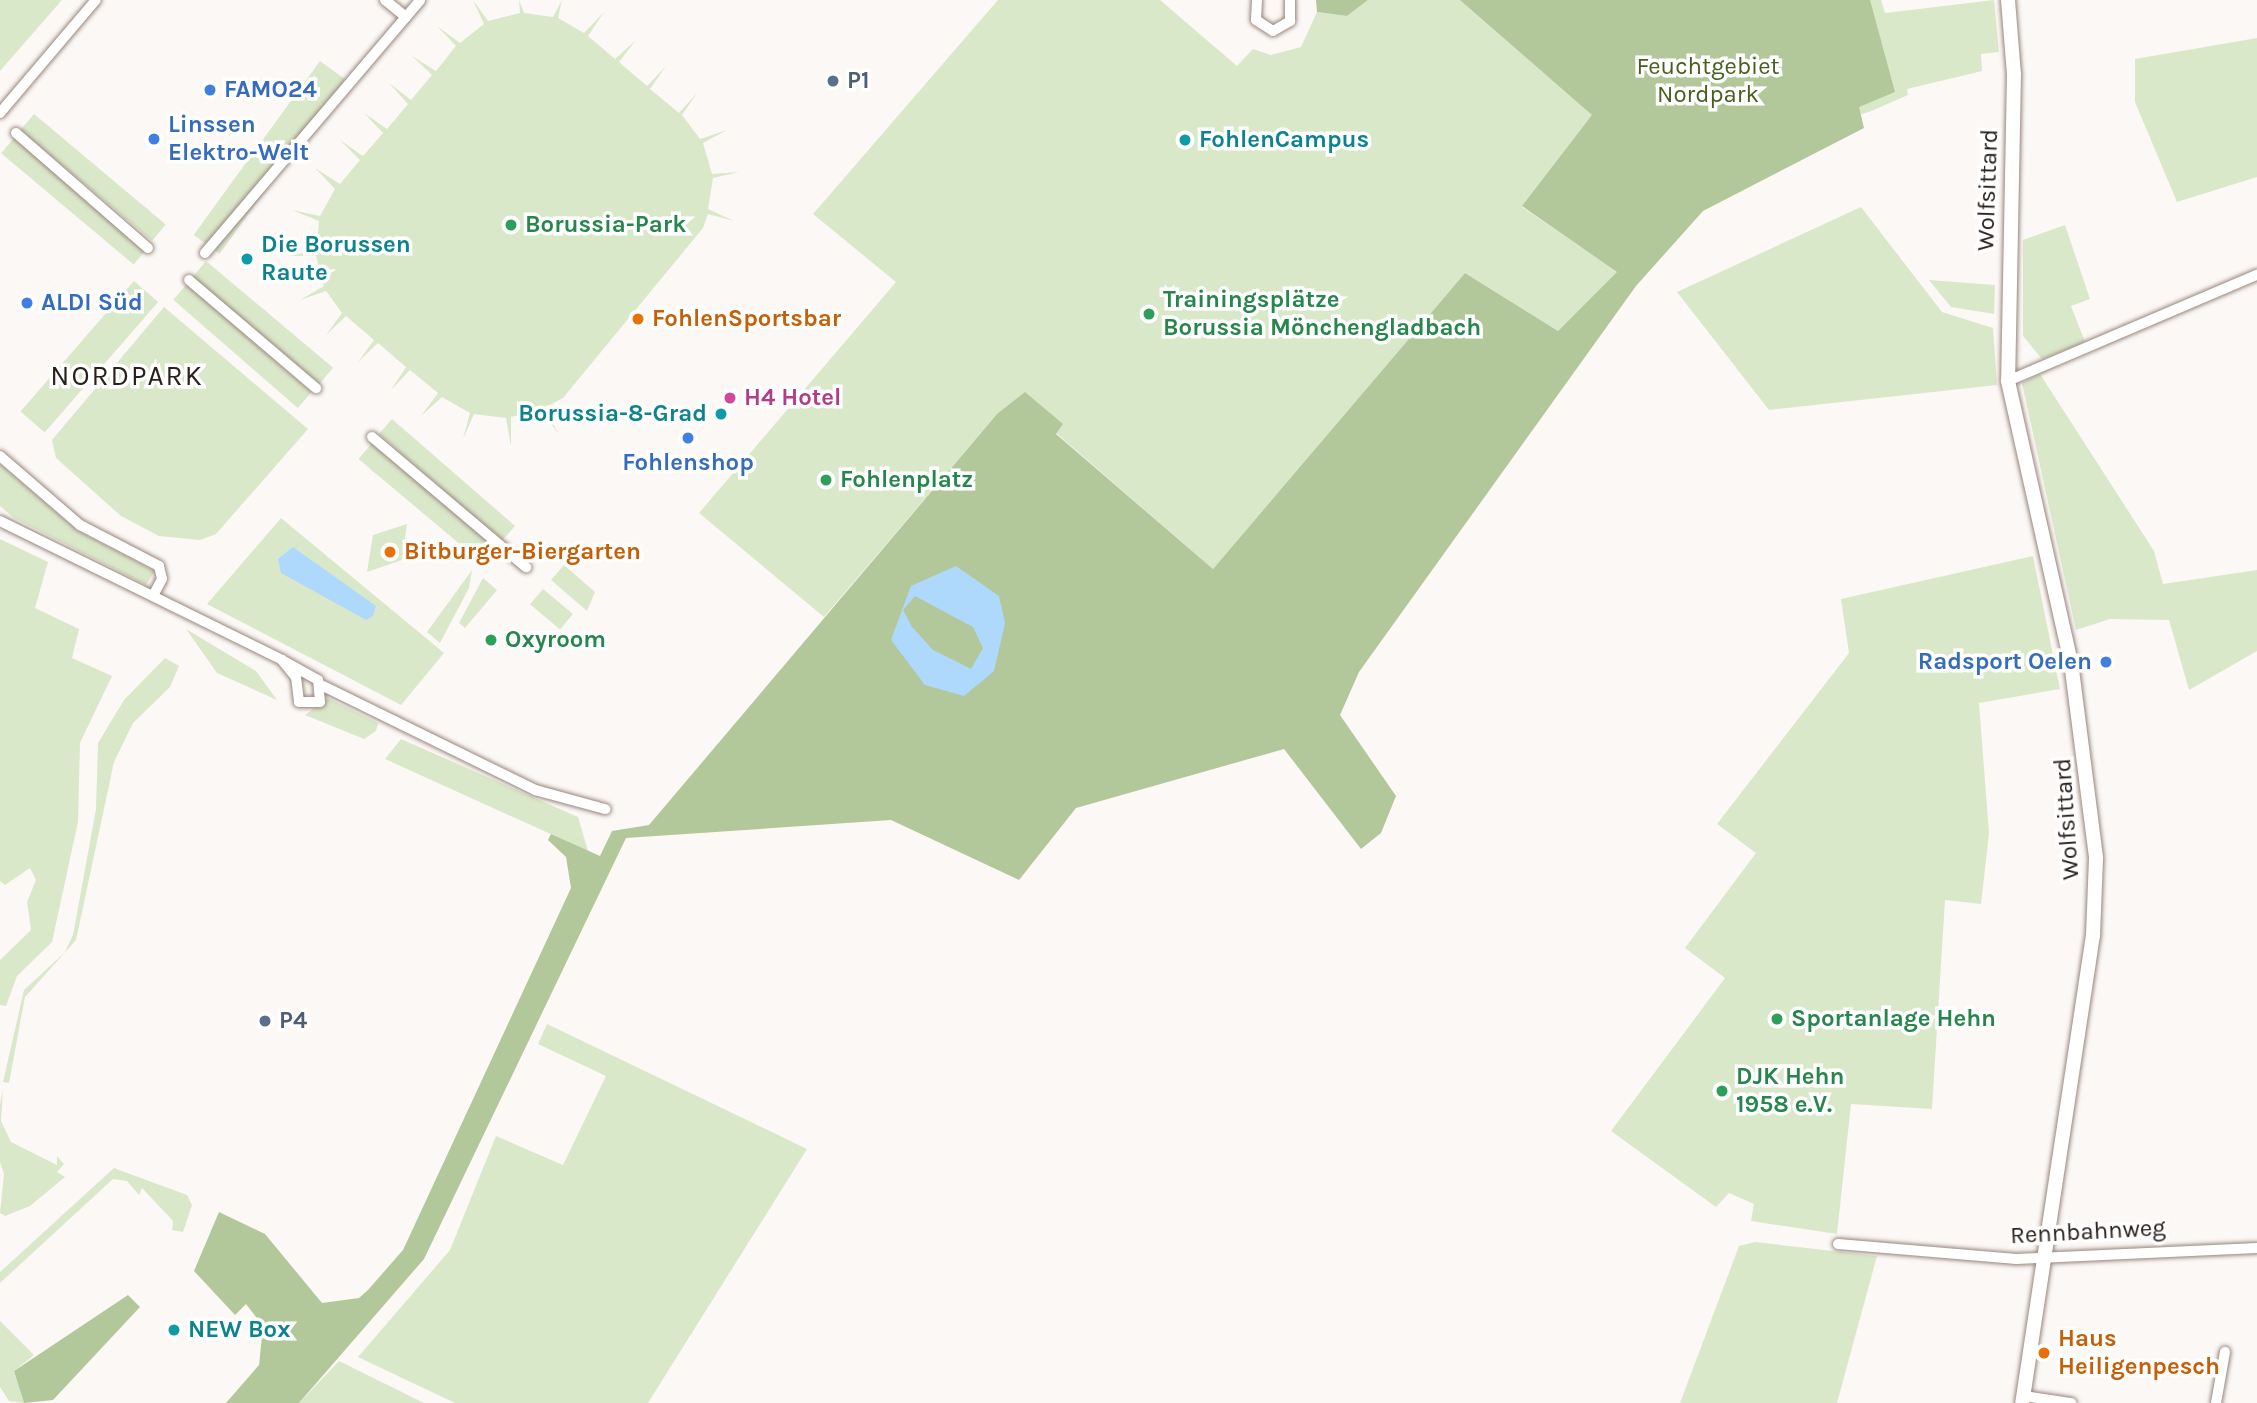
<!DOCTYPE html>
<html>
<head>
<meta charset="utf-8">
<style>
	body { margin:0 }
	#map { position:relative; width:2257px; height:1403px; overflow:hidden; background:#fcf8f6; font-family:Karla,sans-serif }
	div>[style] { position:absolute }
	.green>* { inset:0; background:#dae8ca; transform-origin:0 0 }
	.forest>* { inset:0; background:#b3c89a }
	.water>* { inset:0; background:#afd8fd }
	.roads { filter:drop-shadow(0 0 2px #98867c) drop-shadow(0 0 2px #98867c) }
	.street>* { height:10px; margin:-5px; padding:0 5px; transform-origin:5px; border-radius:5px; background:#fff }
	.secondary>* { height:14px; margin:-7px; padding:0 7px; transform-origin:7px; border-radius:7px; background:#fff }
	.dots>* { width:19px; height:19px; translate:-50% -50%; box-sizing:border-box; border:4px solid #fff; border-radius:50% }
	span { translate:-50% -50%; white-space:nowrap; text-align:center; line-height:1.15; -webkit-text-stroke:7px #fff; paint-order:stroke }
	.park-label { font-size:24px; color:#465f1c }
	.service-label { font-size:24px; color:#4e5e75; font-weight:700 }
	.left { translate:0 -50%; text-align:left }
	.shop-label { font-size:24px; color:#366cbe; font-weight:700 }
	.right { translate:-100% -50%; text-align:right }
	.culture-label { font-size:24px; color:#0d838f; font-weight:700 }
	.street-label { font-size:24px; color:#28211d }
	.leisure-label { font-size:24px; color:#27864d; font-weight:700 }
	.food-label { font-size:24px; color:#c56008; font-weight:700 }
	.hotel-label { font-size:24px; color:#b23c85; font-weight:700 }
	.quarter-label { font-size:28px; color:#28211d; letter-spacing:2px }
</style>
</head>
<body>
<div id="map">
	<div class="green">
		<i style="clip-path:polygon(0 0,62px 0,0 71px)"></i>
		<i style="clip-path:polygon(473px 0,488px 21px,520px 13px,519px 0,524px 13px,553px 17px,562px 0,558px 18px,584px 33px,604px 12px,588px 36px,615px 59px,636px 40px,619px 62px,647px 86px,666px 66px,650px 89px,679px 113px,697px 93px,682px 115px,700px 139px,727px 130px,703px 143px,712px 174px,739px 172px,713px 178px,708px 209px,734px 221px,708px 214px,703px 228px,563px 398px,546px 407px,557px 432px,541px 409px,511px 417px,511px 446px,506px 418px,474px 414px,463px 439px,470px 413px,442px 397px,421px 416px,438px 393px,410px 370px,391px 390px,406px 367px,378px 343px,358px 362px,374px 340px,346px 316px,326px 335px,342px 313px,326px 291px,300px 300px,324px 286px,316px 256px,287px 256px,316px 251px,319px 221px,292px 210px,320px 216px,335px 189px,315px 168px,340px 184px,360px 160px,340px 140px,363px 156px,383px 133px,364px 113px,387px 129px,408px 104px,389px 83px,411px 100px,432px 75px,412px 56px,436px 71px,456px 46px,437px 26px,460px 43px,484px 24px)"></i>
		<i style="clip-path:polygon(998px 0,1160px 0,1237px 66px,1253px 49px,1271px 55px,1301px 47px,1317px 12px,1347px 16px,1368px 0,1462px 0,1595px 115px,1522px 207px,1618px 272px,1558px 331px,1465px 273px,1213px 569px,1056px 433px,1063px 424px,997px 414px,824px 617px,699px 513px,896px 282px,813px 214px)"></i>
		<i style="clip-path:polygon(1505px 0,1881px 0,1885px 13px,1994px 0,1999px 52px,1981px 54px,1982px 71px,1907px 89px,1908px 95px,1869px 112px,1777px 140px)"></i>
		<i style="clip-path:polygon(2257px 38px,2257px 177px,2177px 202px,2135px 102px,2135px 59px)"></i>
		<i style="left:320px;top:61px;width:32px;height:215px;rotate:36deg"></i>
		<i style="left:34px;top:114px;width:172px;height:21px;rotate:40deg"></i>
		<i style="left:14px;top:138px;width:173px;height:20px;rotate:40deg"></i>
		<i style="clip-path:polygon(1861px 207px,1942px 312px,1993px 328px,1997px 385px,1769px 410px,1677px 292px)"></i>
		<i style="clip-path:polygon(2065px 225px,2090px 299px,2071px 306px,2085px 342px,2042px 359px,2023px 336px,2023px 240px)"></i>
		<i style="left:206px;top:261px;width:166px;height:21px;rotate:40deg"></i>
		<i style="clip-path:polygon(1929px 280px,1995px 285px,1994px 314px,1951px 307px)"></i>
		<i style="left:134px;top:281px;width:32px;height:173px;rotate:41deg"></i>
		<i style="left:187px;top:284px;width:165px;height:21px;rotate:41deg"></i>
		<i style="clip-path:polygon(164px 307px,308px 429px,216px 534px,200px 540px,159px 536px,121px 516px,56px 458px,52px 440px)"></i>
		<i style="clip-path:polygon(2040px 374px,2154px 551px,2163px 584px,2257px 570px,2257px 651px,2189px 690px,2169px 620px,2110px 619px,2076px 630px,2022px 383px)"></i>
		<i style="left:392px;top:419px;width:163px;height:20px;rotate:41deg"></i>
		<i style="left:372px;top:443px;width:162px;height:21px;rotate:40deg"></i>
		<i style="clip-path:polygon(0 464px,78px 531px,155px 571px,146px 585px,14px 518px,0 506px)"></i>
		<i style="clip-path:polygon(281px 518px,444px 653px,401px 705px,207px 604px)"></i>
		<i style="clip-path:polygon(407px 524px,402px 560px,367px 572px,373px 535px)"></i>
		<i style="clip-path:polygon(0 539px,48px 562px,35px 608px,79px 629px,72px 658px,112px 676px,80px 743px,78px 822px,52px 942px,17px 976px,6px 1006px,0 1005px,0 960px,31px 930px,27px 902px,36px 880px,30px 868px,5px 885px,0 881px)"></i>
		<i style="clip-path:polygon(2033px 556px,2060px 689px,1979px 703px,1989px 833px,1981px 904px,1945px 900px,1932px 1109px,1851px 1104px,1837px 1234px,1751px 1221px,1754px 1204px,1729px 1193px,1716px 1207px,1611px 1131px,1725px 978px,1685px 948px,1756px 853px,1717px 824px,1849px 653px,1841px 599px)"></i>
		<i style="clip-path:polygon(564px 565px,595px 592px,587px 611px,551px 580px)"></i>
		<i style="clip-path:polygon(472px 570px,469px 588px,440px 643px,427px 632px)"></i>
		<i style="clip-path:polygon(483px 578px,497px 590px,465px 628px,459px 623px)"></i>
		<i style="left:543px;top:589px;width:39px;height:20px;rotate:40deg"></i>
		<i style="clip-path:polygon(186px 629px,256px 671px,277px 700px,217px 673px)"></i>
		<i style="clip-path:polygon(165px 658px,179px 666px,170px 687px,133px 723px,114px 762px,76px 940px,25px 997px,9px 1083px,3px 1082px,24px 990px,65px 952px,73px 935px,96px 809px,98px 743px,124px 700px)"></i>
		<i style="clip-path:polygon(328px 698px,378px 723px,376px 731px,364px 739px,305px 715px)"></i>
		<i style="clip-path:polygon(401px 739px,578px 817px,588px 851px,385px 759px)"></i>
		<i style="clip-path:polygon(547px 1024px,807px 1149px,648px 1403px,455px 1403px,358px 1357px,450px 1250px,496px 1136px,563px 1165px,606px 1076px,538px 1044px)"></i>
		<i style="clip-path:polygon(3px 1089px,1px 1121px,11px 1142px,57px 1165px,57px 1156px,64px 1164px,57px 1172px,65px 1177px,30px 1206px,5px 1216px,0 1213px,4px 1174px,0 1162px,0 1105px)"></i>
		<i style="clip-path:polygon(114px 1168px,187px 1195px,192px 1205px,183px 1232px,172px 1230px,173px 1221px,142px 1188px,139px 1195px,127px 1181px,113px 1179px,0 1283px,0 1272px)"></i>
		<i style="clip-path:polygon(1755px 1242px,1877px 1256px,1837px 1403px,1680px 1403px,1739px 1246px)"></i>
		<i style="clip-path:polygon(0 1321px,34px 1355px,14px 1371px,24px 1403px,9px 1401px,0 1387px)"></i>
		<i style="clip-path:polygon(339px 1361px,424px 1403px,299px 1403px)"></i>
	</div>
	<div class="forest">
		<i style="clip-path:polygon(1316px 0,1368px 0,1347px 16px,1317px 12px)"></i>
		<i style="clip-path:polygon(1460px 0,1870px 0,1895px 92px,1859px 107px,1864px 128px,1703px 211px,1636px 286px,1359px 672px,1340px 715px,1396px 796px,1381px 833px,1361px 849px,1284px 749px,1076px 808px,1019px 880px,891px 820px,626px 838px,424px 1259px,299px 1403px,226px 1403px,259px 1365px,263px 1326px,246px 1304px,235px 1315px,194px 1271px,219px 1212px,265px 1234px,322px 1303px,359px 1298px,368px 1290px,403px 1250px,571px 888px,566px 857px,548px 840px,551px 834px,600px 856px,612px 831px,649px 825px,997px 414px,1025px 392px,1063px 424px,1056px 434px,1213px 569px,1465px 273px,1558px 331px,1617px 272px,1522px 206px,1592px 115px)"></i>
		<i style="clip-path:polygon(128px 1295px,140px 1307px,53px 1400px,24px 1403px,14px 1371px)"></i>
	</div>
	<div class="water">
		<i style="clip-path:polygon(293px 547px,376px 606px,373px 616px,366px 620px,281px 573px,278px 559px)"></i>
		<i style="clip-path:polygon(evenodd,956px 566px,999px 596px,1005px 623px,994px 671px,964px 696px,925px 685px,891px 640px,911px 586px,956px 566px,915px 596px,973px 627px,983px 648px,971px 669px,933px 650px,912px 627px,903px 610px,915px 596px)"></i>
	</div>
	<div class="roads">
		<div class="street">
			<i style="left:385px;top:0;width:27px;rotate:39deg"></i>
			<i style="left:1257px;top:0;width:20px;rotate:93deg"></i>
			<i style="left:1256px;top:20px;width:20px;rotate:33deg"></i>
			<i style="left:1273px;top:31px;width:20px;rotate:-30deg"></i>
			<i style="left:1290px;top:21px;width:21px;rotate:-90deg"></i>
			<i style="left:0;top:113px;width:148px;rotate:-49.7deg"></i>
			<i style="left:16px;top:133px;width:175px;rotate:41.1deg"></i>
			<i style="left:205px;top:253px;width:332px;rotate:-49.6deg"></i>
			<i style="left:189px;top:280px;width:167px;rotate:40.4deg"></i>
			<i style="left:2008px;top:381px;width:271px;rotate:-23.1deg"></i>
			<i style="left:372px;top:437px;width:202px;rotate:40.2deg"></i>
			<i style="left:0;top:456px;width:106px;rotate:40.8deg"></i>
			<i style="left:80px;top:525px;width:89px;rotate:27.4deg"></i>
			<i style="left:159px;top:566px;width:13px;rotate:77deg"></i>
			<i style="left:162px;top:579px;width:19px;rotate:118deg"></i>
			<i style="left:0;top:521px;width:314px;rotate:26.2deg"></i>
			<i style="left:282px;top:660px;width:22px;rotate:51deg"></i>
			<i style="left:296px;top:677px;width:25px;rotate:83deg"></i>
			<i style="left:299px;top:702px;width:21px"></i>
			<i style="left:320px;top:702px;width:22px;rotate:-95deg"></i>
			<i style="left:318px;top:680px;width:41px;rotate:-150.9deg"></i>
			<i style="left:323px;top:686px;width:236px;rotate:26.1deg"></i>
			<i style="left:535px;top:790px;width:73px;rotate:15.2deg"></i>
			<i style="left:1838px;top:1244px;width:179px;rotate:4.8deg"></i>
			<i style="left:2016px;top:1259px;width:241px;rotate:-2.6deg"></i>
			<i style="left:2024px;top:1396px;width:48px;rotate:8.5deg"></i>
			<i style="left:2216px;top:1403px;width:52px;rotate:-80deg"></i>
		</div>
		<div class="secondary">
			<i style="left:2008px;top:0;width:74px;rotate:85.4deg"></i>
			<i style="left:2014px;top:74px;width:307px;rotate:91.1deg"></i>
			<i style="left:2008px;top:381px;width:288px;rotate:77.4deg"></i>
			<i style="left:2071px;top:662px;width:198px;rotate:82.7deg"></i>
			<i style="left:2096px;top:858px;width:77px;rotate:92.2deg"></i>
			<i style="left:2093px;top:935px;width:473px;rotate:98.6deg"></i>
		</div>
	</div>
	<div class="dots">
		<i style="left:833px;top:81px;background:#5c6f8a"></i>
		<i style="left:210px;top:90px;background:#3f7fe0"></i>
		<i style="left:154px;top:139px;background:#3f7fe0"></i>
		<i style="left:1185px;top:140px;background:#0f9aa8"></i>
		<i style="left:511px;top:225px;background:#2e9e5b"></i>
		<i style="left:247px;top:259px;background:#0f9aa8"></i>
		<i style="left:27px;top:303px;background:#3f7fe0"></i>
		<i style="left:1149px;top:314px;background:#2e9e5b"></i>
		<i style="left:638px;top:319px;background:#e8710a"></i>
		<i style="left:730px;top:398px;background:#d1479c"></i>
		<i style="left:721px;top:414px;background:#0f9aa8"></i>
		<i style="left:688px;top:438px;background:#3f7fe0"></i>
		<i style="left:826px;top:480px;background:#2e9e5b"></i>
		<i style="left:390px;top:552px;background:#e8710a"></i>
		<i style="left:491px;top:640px;background:#2e9e5b"></i>
		<i style="left:2106px;top:662px;background:#3f7fe0"></i>
		<i style="left:1777px;top:1019px;background:#2e9e5b"></i>
		<i style="left:265px;top:1021px;background:#5c6f8a"></i>
		<i style="left:1722px;top:1091px;background:#2e9e5b"></i>
		<i style="left:174px;top:1330px;background:#0f9aa8"></i>
		<i style="left:2044px;top:1353px;background:#e8710a"></i>
	</div>
	<div class="park-label">
		<span style="left:1708px;top:81px">Feuchtgebiet<br>Nordpark</span>
	</div>
	<div class="service-label">
		<span class="left" style="left:847px;top:81px">P1</span>
		<span class="left" style="left:279px;top:1021px">P4</span>
	</div>
	<div class="shop-label">
		<span class="left" style="left:224px;top:90px">FAMO24</span>
		<span class="left" style="left:168px;top:139px">Linssen<br>Elektro-Welt</span>
		<span class="left" style="left:41px;top:303px">ALDI Süd</span>
		<span style="left:688px;top:463px">Fohlenshop</span>
		<span class="right" style="left:2092px;top:662px">Radsport Oelen</span>
	</div>
	<div class="culture-label">
		<span class="left" style="left:1199px;top:140px">FohlenCampus</span>
		<span class="left" style="left:261px;top:259px">Die Borussen<br>Raute</span>
		<span class="right" style="left:707px;top:414px">Borussia-8-Grad</span>
		<span class="left" style="left:188px;top:1330px">NEW Box</span>
	</div>
	<div class="street-label">
		<span style="left:1988px;top:190px;rotate:-88deg">Wolfsittard</span>
		<span style="left:2067px;top:819px;rotate:-94deg">Wolfsittard</span>
		<span style="left:2088px;top:1232px;rotate:-3deg">Rennbahnweg</span>
	</div>
	<div class="leisure-label">
		<span class="left" style="left:525px;top:225px">Borussia-Park</span>
		<span class="left" style="left:1163px;top:314px">Trainingsplätze<br>Borussia Mönchengladbach</span>
		<span class="left" style="left:840px;top:480px">Fohlenplatz</span>
		<span class="left" style="left:505px;top:640px">Oxyroom</span>
		<span class="left" style="left:1791px;top:1019px">Sportanlage Hehn</span>
		<span class="left" style="left:1736px;top:1091px">DJK Hehn<br>1958 e.V.</span>
	</div>
	<div class="food-label">
		<span class="left" style="left:652px;top:319px">FohlenSportsbar</span>
		<span class="left" style="left:404px;top:552px">Bitburger-Biergarten</span>
		<span class="left" style="left:2058px;top:1353px">Haus<br>Heiligenpesch</span>
	</div>
	<div class="hotel-label">
		<span class="left" style="left:744px;top:398px">H4 Hotel</span>
	</div>
	<div class="quarter-label">
		<span style="left:127px;top:376px">NORDPARK</span>
	</div>
</div>
</body>
</html>
